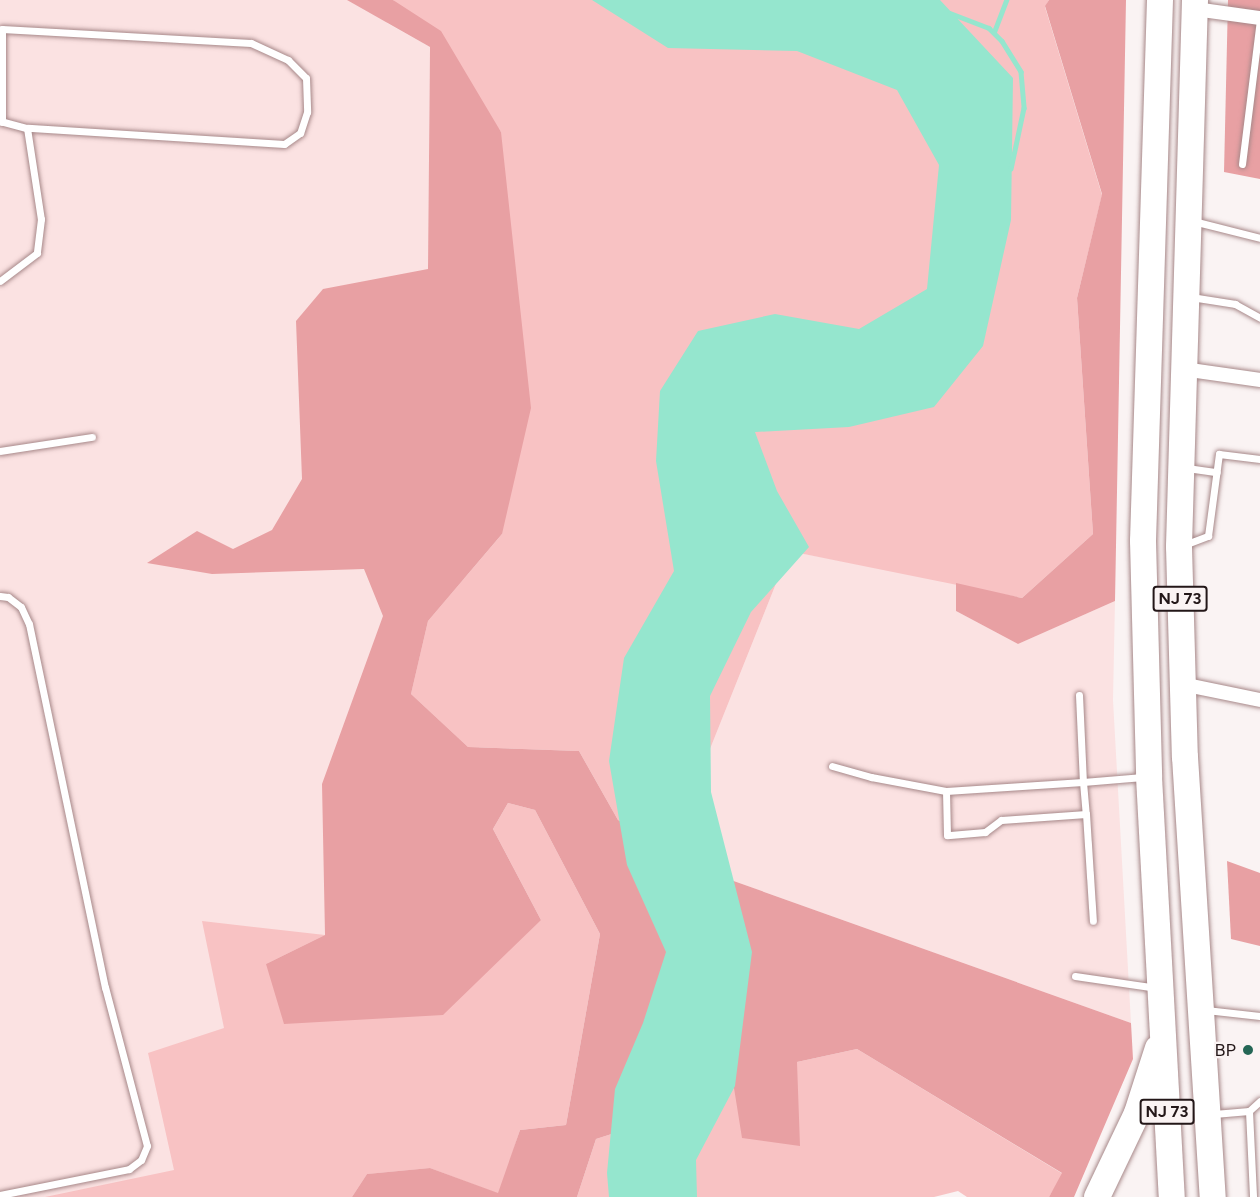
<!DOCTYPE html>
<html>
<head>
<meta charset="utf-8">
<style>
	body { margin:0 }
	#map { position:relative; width:1260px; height:1197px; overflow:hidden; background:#faf3f3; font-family:Figtree,sans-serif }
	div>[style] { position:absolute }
	.built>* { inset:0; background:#fbe2e2 }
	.green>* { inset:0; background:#f8c2c3 }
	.forest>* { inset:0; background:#e8a0a3 }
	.water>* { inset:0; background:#95e6ce }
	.stream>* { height:4.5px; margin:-2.25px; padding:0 2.25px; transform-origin:2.25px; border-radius:2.25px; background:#95e6ce }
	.roads { filter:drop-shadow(0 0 2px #a78889) drop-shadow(0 0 2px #a78889) }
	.lane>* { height:7px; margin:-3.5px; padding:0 3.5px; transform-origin:3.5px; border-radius:3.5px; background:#fff }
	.street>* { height:14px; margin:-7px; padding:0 7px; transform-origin:7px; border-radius:7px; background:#fff }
	.highway>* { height:26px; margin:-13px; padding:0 13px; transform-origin:13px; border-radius:13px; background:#fff }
	.dots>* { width:16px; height:16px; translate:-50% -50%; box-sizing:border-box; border:3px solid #faf3f3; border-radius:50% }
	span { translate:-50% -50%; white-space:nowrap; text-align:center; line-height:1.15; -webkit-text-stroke:4.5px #faf3f3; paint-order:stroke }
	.shield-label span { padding:2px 4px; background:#faf3f3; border:2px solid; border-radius:4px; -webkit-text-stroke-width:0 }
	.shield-label { font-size:16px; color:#231718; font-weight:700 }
	.poi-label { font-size:18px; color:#231718 }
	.right { translate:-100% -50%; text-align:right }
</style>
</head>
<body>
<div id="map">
	<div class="built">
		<i style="clip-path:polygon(0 0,381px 0,387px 23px,430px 47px,429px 188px,519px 1197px,0 1197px)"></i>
		<i style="clip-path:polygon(789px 551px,956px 583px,956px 611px,1018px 644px,1115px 601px,1113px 700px,1131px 1023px,728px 879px,701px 824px,708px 754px)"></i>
	</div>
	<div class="green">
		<i style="clip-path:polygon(393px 0,1049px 0,1045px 7px,1102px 195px,1077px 298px,1093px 534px,1022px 598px,789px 551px,708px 754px,701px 824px,728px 879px,618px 820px,579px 751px,468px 747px,411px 694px,428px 621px,502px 534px,501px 132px)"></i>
		<i style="clip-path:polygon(508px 803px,535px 810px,600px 934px,566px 1125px,520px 1130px,499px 1194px,430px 1168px,367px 1174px,352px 1197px,45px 1197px,174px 1170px,148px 1053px,224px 1028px,202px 921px,325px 935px,266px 964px,541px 920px,493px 829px)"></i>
		<i style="clip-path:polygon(857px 1049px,1063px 1174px,1049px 1197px,967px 1197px,958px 1191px,934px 1197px,577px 1197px,596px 1139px,696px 1107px,700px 1101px,797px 1062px)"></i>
	</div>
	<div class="forest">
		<i style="clip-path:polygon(347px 0,393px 0,441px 31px,501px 132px,531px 408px,502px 534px,428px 621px,411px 694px,468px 747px,579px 751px,618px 820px,728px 879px,1131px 1023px,1133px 1059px,1074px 1197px,1049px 1197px,1062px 1173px,857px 1049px,797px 1062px,800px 1146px,742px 1138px,734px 1088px,700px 1101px,696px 1107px,596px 1139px,577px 1197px,352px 1197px,367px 1174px,430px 1168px,498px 1193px,520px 1130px,566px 1125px,600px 934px,535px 810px,508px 803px,493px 829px,541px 920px,443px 1015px,284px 1024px,266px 964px,325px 935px,322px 784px,383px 616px,364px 569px,212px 574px,147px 563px,197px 531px,233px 549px,272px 530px,302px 479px,296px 321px,323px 289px,428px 269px,430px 47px)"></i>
		<i style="clip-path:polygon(1049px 0,1126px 0,1115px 601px,1018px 644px,956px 611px,956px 583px,1022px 598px,1093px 534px,1077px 298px,1102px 194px,1045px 6px)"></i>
		<i style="clip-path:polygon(1228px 0,1260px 0,1260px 179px,1224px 172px)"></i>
		<i style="clip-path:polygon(1227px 861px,1260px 873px,1260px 946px,1231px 939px)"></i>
	</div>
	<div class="water">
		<i style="clip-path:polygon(592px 0,940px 0,1013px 78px,1011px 220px,983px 346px,934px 407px,849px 427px,755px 432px,777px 491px,809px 547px,751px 612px,710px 696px,711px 792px,752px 952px,735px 1086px,696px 1160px,697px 1197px,609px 1197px,607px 1173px,615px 1089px,643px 1023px,666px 952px,627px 865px,609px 761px,624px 658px,674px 571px,656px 461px,660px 391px,698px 331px,775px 314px,859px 329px,927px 289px,939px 165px,897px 90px,797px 51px,668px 48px)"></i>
	</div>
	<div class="stream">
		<i style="left:950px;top:13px;width:42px;rotate:21deg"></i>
		<i style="left:989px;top:28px;width:18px;rotate:45deg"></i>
		<i style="left:1002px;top:41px;width:36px;rotate:58deg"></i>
		<i style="left:1021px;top:72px;width:36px;rotate:85deg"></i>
		<i style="left:1024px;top:108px;width:62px;rotate:102deg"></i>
		<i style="left:994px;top:32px;width:34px;rotate:-69deg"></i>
	</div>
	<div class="roads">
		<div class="lane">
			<i style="left:0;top:121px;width:28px;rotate:15deg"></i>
			<i style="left:27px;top:128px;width:92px;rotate:81.3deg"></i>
			<i style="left:41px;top:219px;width:34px;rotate:97deg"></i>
			<i style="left:37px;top:253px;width:46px;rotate:142.9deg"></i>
			<i style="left:2px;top:122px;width:93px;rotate:-90deg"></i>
			<i style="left:2px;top:29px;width:249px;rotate:3.2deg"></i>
			<i style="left:251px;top:43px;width:41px;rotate:24.7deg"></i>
			<i style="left:288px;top:60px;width:25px;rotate:45deg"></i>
			<i style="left:306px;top:78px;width:34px;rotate:88deg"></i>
			<i style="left:307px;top:112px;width:22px;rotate:108deg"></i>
			<i style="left:300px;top:133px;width:19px;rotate:145deg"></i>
			<i style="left:284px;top:144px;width:257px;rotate:-176.4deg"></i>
			<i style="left:1242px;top:164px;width:145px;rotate:-82.9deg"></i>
			<i style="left:1193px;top:221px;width:69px;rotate:14.2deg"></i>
			<i style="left:1191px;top:297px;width:45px;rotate:9deg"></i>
			<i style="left:1235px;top:304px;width:29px;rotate:29deg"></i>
			<i style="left:0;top:451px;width:93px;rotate:-8.7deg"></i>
			<i style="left:1187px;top:468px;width:30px;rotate:8deg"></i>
			<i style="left:1184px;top:545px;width:26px;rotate:-21deg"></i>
			<i style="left:1208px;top:536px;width:83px;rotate:-82.4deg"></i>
			<i style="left:1219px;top:454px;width:41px;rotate:7deg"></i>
			<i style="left:0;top:596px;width:8px;rotate:7deg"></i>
			<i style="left:8px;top:597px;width:16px;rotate:38deg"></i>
			<i style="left:21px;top:607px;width:19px;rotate:65deg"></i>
			<i style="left:29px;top:624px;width:371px;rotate:78.2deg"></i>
			<i style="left:105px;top:987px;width:164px;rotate:75.2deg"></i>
			<i style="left:147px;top:1146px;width:15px;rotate:113deg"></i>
			<i style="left:141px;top:1160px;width:15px;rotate:143deg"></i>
			<i style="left:129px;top:1169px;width:132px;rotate:168.6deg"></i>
			<i style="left:1079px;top:695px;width:87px;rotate:87.4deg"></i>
			<i style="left:1083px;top:782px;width:32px;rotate:85deg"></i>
			<i style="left:1086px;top:814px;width:85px;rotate:176deg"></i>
			<i style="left:1001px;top:820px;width:20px;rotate:143deg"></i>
			<i style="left:985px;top:832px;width:38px;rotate:175deg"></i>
			<i style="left:947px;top:835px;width:44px;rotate:-91.3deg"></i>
			<i style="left:946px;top:791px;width:137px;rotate:-3.8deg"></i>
			<i style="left:1083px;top:782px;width:60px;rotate:-4.8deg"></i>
			<i style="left:832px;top:766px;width:41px;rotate:15.8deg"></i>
			<i style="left:871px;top:777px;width:76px;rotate:10.6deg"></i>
			<i style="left:1086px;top:814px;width:107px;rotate:86.3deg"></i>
			<i style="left:1075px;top:976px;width:83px;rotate:8.3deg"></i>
			<i style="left:1206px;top:1010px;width:54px;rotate:6.3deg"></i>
			<i style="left:1249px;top:1111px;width:15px;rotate:-42deg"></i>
			<i style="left:1214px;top:1114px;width:35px;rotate:-5deg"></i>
			<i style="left:1249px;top:1111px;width:86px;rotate:87.3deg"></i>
		</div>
		<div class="street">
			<i style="left:1195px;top:9px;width:66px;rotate:7.9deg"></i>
			<i style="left:1183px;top:369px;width:78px;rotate:8.1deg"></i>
			<i style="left:1182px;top:684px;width:80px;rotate:11.6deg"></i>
		</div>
		<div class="highway">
			<i style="left:1160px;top:0;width:541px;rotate:91.8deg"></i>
			<i style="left:1143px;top:541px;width:236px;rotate:88.5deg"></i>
			<i style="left:1149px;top:777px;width:421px;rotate:86.9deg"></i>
			<i style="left:1195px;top:0;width:547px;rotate:91.68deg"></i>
			<i style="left:1179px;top:547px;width:210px;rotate:88.4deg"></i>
			<i style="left:1185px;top:757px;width:441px;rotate:86.4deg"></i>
			<i style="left:1097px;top:1197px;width:93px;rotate:-64.5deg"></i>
			<i style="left:1137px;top:1113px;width:68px;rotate:-72.1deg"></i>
		</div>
	</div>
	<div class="dots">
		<i style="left:1248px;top:1050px;background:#246655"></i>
	</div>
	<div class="shield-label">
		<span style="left:1180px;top:599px">NJ 73</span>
		<span style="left:1167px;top:1112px">NJ 73</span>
	</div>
	<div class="poi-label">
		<span class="right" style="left:1236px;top:1050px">BP</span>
	</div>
</div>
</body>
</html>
